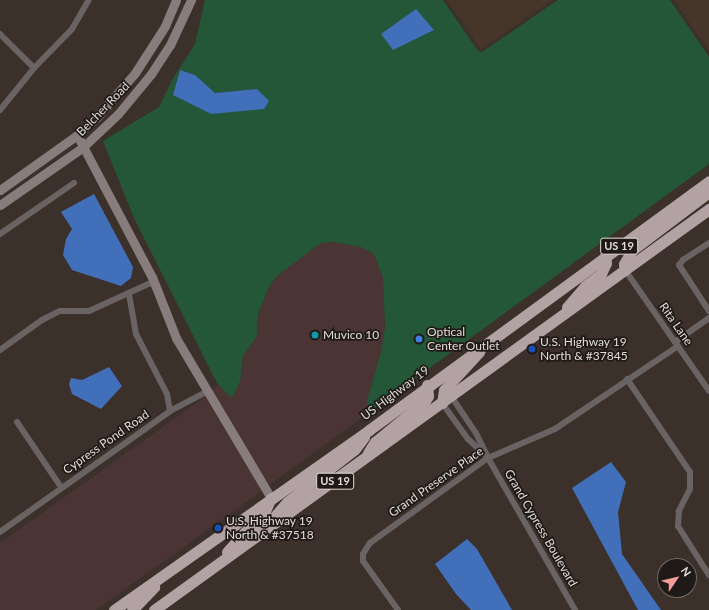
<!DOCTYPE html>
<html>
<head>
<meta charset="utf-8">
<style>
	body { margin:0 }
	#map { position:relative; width:709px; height:610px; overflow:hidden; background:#3c312a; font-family:Lato,sans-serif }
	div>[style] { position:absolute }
	.commercial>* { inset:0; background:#4a3534 }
	.built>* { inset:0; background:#46362a }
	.green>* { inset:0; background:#235737 }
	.water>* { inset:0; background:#426fba }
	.street>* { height:6px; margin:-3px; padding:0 3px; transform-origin:3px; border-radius:3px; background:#6a6363 }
	.secondary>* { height:9px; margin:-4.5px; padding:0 4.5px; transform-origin:4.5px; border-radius:4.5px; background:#887c7d }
	.highway>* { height:11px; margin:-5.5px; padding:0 5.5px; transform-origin:5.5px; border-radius:5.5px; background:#b3a2a4 }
	.dots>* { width:11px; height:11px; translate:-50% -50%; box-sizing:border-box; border:2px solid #1f1a17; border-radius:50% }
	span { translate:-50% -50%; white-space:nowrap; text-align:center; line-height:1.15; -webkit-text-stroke:3.5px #1f1a17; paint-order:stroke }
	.shield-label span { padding:1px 3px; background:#1f1a17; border:1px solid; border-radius:3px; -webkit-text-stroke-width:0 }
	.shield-label { font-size:11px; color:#e3dcd7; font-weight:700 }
	.street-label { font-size:12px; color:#e3dcd7 }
	.poi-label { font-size:12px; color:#e3dcd7 }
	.left { translate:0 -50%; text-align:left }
	.north { position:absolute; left:657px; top:558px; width:40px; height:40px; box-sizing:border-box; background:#1f1a17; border:1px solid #6d6864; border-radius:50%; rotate:55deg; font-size:11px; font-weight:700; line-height:16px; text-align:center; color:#e3dcd7 }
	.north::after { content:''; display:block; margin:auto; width:14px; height:18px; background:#f59b9a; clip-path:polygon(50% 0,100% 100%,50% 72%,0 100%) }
</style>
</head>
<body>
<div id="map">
	<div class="commercial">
		<i style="clip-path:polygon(333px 242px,361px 247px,374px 254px,383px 278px,385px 327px,381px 352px,367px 401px,368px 413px,268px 486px,210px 390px,219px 384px,229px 396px,240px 381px,243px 356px,257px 336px,257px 317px,269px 287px,277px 276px,320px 243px)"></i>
		<i style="clip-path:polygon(205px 397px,262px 491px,96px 610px,0 610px,0 543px)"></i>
	</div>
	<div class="built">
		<i style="clip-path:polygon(447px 0,552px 0,481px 49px)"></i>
		<i style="clip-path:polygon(674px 0,709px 0,709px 51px)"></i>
	</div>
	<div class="green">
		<i style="clip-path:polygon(evenodd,205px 0,443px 0,478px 51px,482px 52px,558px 0,670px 0,709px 57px,709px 164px,368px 413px,367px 401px,381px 352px,385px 327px,383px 278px,374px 254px,361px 247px,333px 242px,321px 243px,277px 276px,269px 287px,257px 317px,257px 336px,243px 356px,240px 381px,233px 396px,229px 396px,217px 383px,134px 218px,103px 141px,159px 107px,172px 80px,195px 44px,205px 0,180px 70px,195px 75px,215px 93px,257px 89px,230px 111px,211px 114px,173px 95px,180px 70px)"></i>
	</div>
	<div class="water">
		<i style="clip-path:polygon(416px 9px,434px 30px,393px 50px,381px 34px)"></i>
		<i style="clip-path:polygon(180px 70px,195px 75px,215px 93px,257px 89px,269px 101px,264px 109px,211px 114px,173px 95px)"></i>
		<i style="clip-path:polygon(94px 194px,133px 267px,131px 278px,121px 286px,72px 270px,63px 255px,66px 239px,72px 229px,61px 212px)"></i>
		<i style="clip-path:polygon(109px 367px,122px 386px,101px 409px,72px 394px,69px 384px,71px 378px,82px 380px)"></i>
		<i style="clip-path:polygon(611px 462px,626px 482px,618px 512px,622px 554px,661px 610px,638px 610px,572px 488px)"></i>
		<i style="clip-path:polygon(467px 539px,477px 549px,512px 610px,471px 610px,456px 594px,435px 564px)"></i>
	</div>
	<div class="street">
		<i style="left:0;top:34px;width:48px;rotate:45deg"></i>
		<i style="left:0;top:110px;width:54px;rotate:-51deg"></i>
		<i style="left:34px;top:68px;width:54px;rotate:-45.7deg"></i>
		<i style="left:72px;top:29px;width:34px;rotate:-60deg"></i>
		<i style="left:0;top:234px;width:90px;rotate:-34.6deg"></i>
		<i style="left:709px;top:243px;width:31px;rotate:147deg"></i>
		<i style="left:683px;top:260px;width:6px;rotate:129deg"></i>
		<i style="left:679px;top:265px;width:55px;rotate:56.9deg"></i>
		<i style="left:625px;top:270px;width:147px;rotate:55.2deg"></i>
		<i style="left:129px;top:294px;width:41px;rotate:80.1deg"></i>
		<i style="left:136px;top:334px;width:68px;rotate:62.7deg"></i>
		<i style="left:167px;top:394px;width:17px;rotate:80deg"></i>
		<i style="left:675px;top:342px;width:42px;rotate:-35.2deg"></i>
		<i style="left:0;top:350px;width:52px;rotate:-35.5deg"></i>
		<i style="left:42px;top:320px;width:20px;rotate:-27deg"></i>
		<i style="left:60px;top:311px;width:29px"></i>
		<i style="left:89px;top:311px;width:70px;rotate:-24.4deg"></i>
		<i style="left:627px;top:379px;width:112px;rotate:55.9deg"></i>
		<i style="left:690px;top:472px;width:17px;rotate:90deg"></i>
		<i style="left:690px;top:489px;width:25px;rotate:117deg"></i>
		<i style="left:679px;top:511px;width:15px;rotate:94deg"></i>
		<i style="left:678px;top:526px;width:58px;rotate:57.7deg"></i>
		<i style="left:451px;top:396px;width:45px;rotate:56deg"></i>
		<i style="left:476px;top:433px;width:28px;rotate:64deg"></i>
		<i style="left:488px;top:458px;width:175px;rotate:60.2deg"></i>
		<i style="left:442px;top:403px;width:44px;rotate:54.2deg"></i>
		<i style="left:468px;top:439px;width:22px;rotate:43deg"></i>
		<i style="left:17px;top:422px;width:78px;rotate:55.9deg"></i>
		<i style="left:0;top:532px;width:209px;rotate:-35.4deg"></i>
		<i style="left:170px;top:411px;width:41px;rotate:-27.8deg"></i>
		<i style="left:398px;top:610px;width:60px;rotate:-125.5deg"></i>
		<i style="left:363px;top:561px;width:7px;rotate:-90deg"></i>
		<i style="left:363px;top:554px;width:13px;rotate:-58deg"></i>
		<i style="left:370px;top:543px;width:145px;rotate:-35.8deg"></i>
		<i style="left:488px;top:458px;width:73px;rotate:-23.4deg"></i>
		<i style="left:555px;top:429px;width:148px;rotate:-34deg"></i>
	</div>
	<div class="secondary">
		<i style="left:77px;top:135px;width:161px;rotate:62.2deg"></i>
		<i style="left:152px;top:277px;width:66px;rotate:68.5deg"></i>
		<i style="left:176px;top:338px;width:186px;rotate:59.3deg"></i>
		<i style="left:0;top:190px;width:95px;rotate:-35.5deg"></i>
		<i style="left:77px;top:135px;width:27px;rotate:-42deg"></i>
		<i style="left:97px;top:117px;width:58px;rotate:-49.2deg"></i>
		<i style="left:135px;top:73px;width:56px;rotate:-57.4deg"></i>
		<i style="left:165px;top:26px;width:28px;rotate:-67deg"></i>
		<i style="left:0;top:205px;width:101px;rotate:-34.9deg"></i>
		<i style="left:83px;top:147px;width:48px;rotate:-43.3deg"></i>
		<i style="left:118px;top:114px;width:52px;rotate:-50.5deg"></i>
		<i style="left:151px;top:74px;width:35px;rotate:-57deg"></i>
		<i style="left:170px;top:45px;width:50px;rotate:-65deg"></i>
	</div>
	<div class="highway">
		<i style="left:625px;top:270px;width:6px;rotate:-99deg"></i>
		<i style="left:624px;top:264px;width:16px;rotate:-60deg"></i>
		<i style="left:632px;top:250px;width:96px;rotate:-37deg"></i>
		<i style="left:567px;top:307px;width:28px;rotate:-49deg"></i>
		<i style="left:585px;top:286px;width:20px;rotate:-37deg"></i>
		<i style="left:601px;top:274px;width:12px;rotate:-66deg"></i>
		<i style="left:606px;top:263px;width:7px;rotate:-98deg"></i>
		<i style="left:442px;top:403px;width:13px;rotate:-81deg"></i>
		<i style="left:444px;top:390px;width:52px;rotate:-47.4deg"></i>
		<i style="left:368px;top:453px;width:13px;rotate:-58deg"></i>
		<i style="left:375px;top:442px;width:65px;rotate:-39.4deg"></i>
		<i style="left:425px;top:401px;width:6px;rotate:-59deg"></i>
		<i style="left:428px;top:396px;width:11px;rotate:-95deg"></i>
		<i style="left:268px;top:524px;width:29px;rotate:-49deg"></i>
		<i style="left:287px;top:502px;width:86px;rotate:-37.9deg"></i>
		<i style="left:355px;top:449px;width:15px;rotate:-53deg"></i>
		<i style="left:227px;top:552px;width:27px;rotate:-48deg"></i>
		<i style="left:245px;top:532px;width:20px;rotate:-37deg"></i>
		<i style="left:261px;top:520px;width:24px;rotate:-66deg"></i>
		<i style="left:114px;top:610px;width:312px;rotate:-35.2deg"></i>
		<i style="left:369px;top:430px;width:421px;rotate:-36.2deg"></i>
		<i style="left:132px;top:610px;width:32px;rotate:-46deg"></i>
		<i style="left:154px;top:610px;width:685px;rotate:-35.85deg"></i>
	</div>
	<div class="dots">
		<i style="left:315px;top:335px;background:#0f9aa8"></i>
		<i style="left:419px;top:339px;background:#3f7fe0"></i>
		<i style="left:532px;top:349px;background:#1a4fb4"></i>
		<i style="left:218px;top:528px;background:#1a4fb4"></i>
	</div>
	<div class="shield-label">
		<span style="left:619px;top:246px">US 19</span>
		<span style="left:335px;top:481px">US 19</span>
	</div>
	<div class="street-label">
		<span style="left:103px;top:109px;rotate:-46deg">Belcher Road</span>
		<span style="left:676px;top:324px;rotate:55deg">Rita Lane</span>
		<span style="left:395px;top:393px;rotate:-37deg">US Highway 19</span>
		<span style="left:106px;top:442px;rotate:-35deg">Cypress Pond Road</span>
		<span style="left:436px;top:482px;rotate:-35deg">Grand Preserve Place</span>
		<span style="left:541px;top:528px;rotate:60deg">Grand Cypress Boulevard</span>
	</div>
	<div class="poi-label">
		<span class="left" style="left:427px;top:339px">Optical<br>Center Outlet</span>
		<span class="left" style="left:323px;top:335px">Muvico 10</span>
		<span class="left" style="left:540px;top:349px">U.S. Highway 19<br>North &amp; #37845</span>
		<span class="left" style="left:226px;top:528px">U.S. Highway 19<br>North &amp; #37518</span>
	</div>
	<div class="north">N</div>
</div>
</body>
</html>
